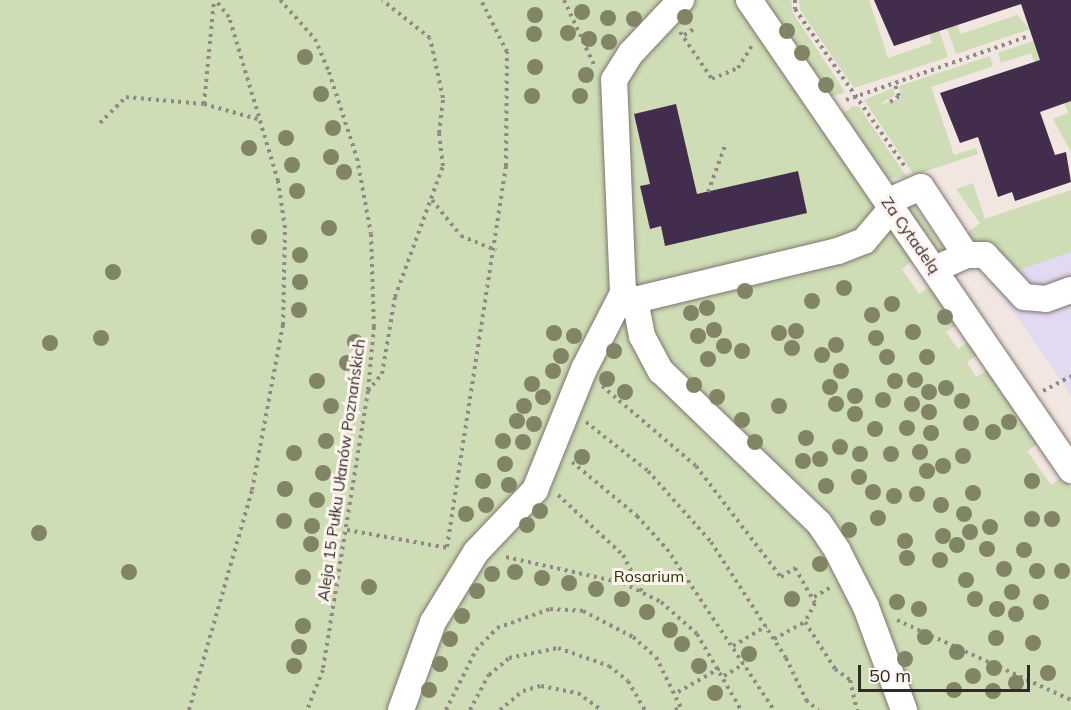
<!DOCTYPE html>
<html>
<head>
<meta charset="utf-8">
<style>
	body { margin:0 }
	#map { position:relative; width:1071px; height:710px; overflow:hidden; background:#f1e6e0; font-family:Mulish,sans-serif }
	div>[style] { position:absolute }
	.education>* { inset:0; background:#e2daf0 }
	.green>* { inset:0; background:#ceddb5 }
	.building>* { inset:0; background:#432d4d }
	.path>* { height:4px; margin-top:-2px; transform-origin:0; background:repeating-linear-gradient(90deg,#918985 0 3px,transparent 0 7.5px) }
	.roads { filter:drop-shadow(0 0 2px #7e746f) drop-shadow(0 0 2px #7e746f) }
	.minor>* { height:26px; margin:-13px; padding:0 13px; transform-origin:13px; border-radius:13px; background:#fff }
	.trees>* { width:16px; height:16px; margin:-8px; border-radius:50%; background:#828466 }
	span { translate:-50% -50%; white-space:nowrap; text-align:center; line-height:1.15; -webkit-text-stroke:6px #fff3ed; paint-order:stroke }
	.street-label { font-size:16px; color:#302b29 }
	.park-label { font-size:16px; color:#273402 }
	.scale { position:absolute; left:858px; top:665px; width:172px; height:27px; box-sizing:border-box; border:3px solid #302b29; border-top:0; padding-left:8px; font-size:18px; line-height:21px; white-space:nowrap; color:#302b29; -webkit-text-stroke:4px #fff3ed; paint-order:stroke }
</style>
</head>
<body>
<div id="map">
	<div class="education">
		<i style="clip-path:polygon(1071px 252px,1071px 395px,991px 279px)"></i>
	</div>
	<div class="green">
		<i style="clip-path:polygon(0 0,737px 0,914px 259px,902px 269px,919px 294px,932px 285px,958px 324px,946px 332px,958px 349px,970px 341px,979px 354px,967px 362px,976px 377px,989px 369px,1040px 443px,1027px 451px,1051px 485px,1063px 477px,1071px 489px,1071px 710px,0 710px)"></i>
		<i style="clip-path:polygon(767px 0,791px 0,793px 13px,845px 92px,831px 97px,767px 10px)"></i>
		<i style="clip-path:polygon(799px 0,869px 0,888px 58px,932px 43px,929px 34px,939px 30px,948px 57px,854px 88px,800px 10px)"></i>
		<i style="clip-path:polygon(1017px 15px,1030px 29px,956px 54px,947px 28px,957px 24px,961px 34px)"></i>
		<i style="clip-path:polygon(1034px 41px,1042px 64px,1036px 67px,1031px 53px,1001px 63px,998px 53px)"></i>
		<i style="clip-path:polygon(990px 56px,993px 66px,931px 87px,954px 155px,976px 148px,978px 154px,914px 175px,864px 100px,893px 88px,895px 95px,877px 106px,901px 98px,899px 86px)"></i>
		<i style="clip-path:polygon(1071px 101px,1071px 152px,1053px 119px,1068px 113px,1064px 103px)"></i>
		<i style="clip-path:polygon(853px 106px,859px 107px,907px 177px,885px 179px,841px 115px)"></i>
		<i style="clip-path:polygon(973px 183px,985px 219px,1071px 190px,1071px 252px,1011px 273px,972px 250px,963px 237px,980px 223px,956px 189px)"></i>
		<i style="clip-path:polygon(912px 202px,947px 252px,936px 251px,907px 210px)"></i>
	</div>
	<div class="building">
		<i style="clip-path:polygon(874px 0,1071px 0,1071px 101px,1040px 112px,1055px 155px,1066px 152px,1071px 182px,1015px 201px,1012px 192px,998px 197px,978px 137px,960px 143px,940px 93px,1040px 60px,1021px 4px,894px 46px)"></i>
		<i style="clip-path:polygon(676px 104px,697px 194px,798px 171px,807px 213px,665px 246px,661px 226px,650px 229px,640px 186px,650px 184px,634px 114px)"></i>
	</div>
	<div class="path">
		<i style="left:280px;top:0;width:52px;rotate:48.1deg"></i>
		<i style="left:315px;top:39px;width:36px;rotate:67deg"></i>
		<i style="left:329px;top:72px;width:90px;rotate:72deg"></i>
		<i style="left:357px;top:158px;width:77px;rotate:79.6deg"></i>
		<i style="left:371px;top:234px;width:93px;rotate:88.2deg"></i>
		<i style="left:374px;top:327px;width:64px;rotate:95.4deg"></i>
		<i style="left:368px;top:391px;width:283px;rotate:99.2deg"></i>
		<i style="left:323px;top:670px;width:43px;rotate:111.8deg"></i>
		<i style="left:564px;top:0;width:74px;rotate:65.2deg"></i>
		<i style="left:795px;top:0;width:9px;rotate:90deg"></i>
		<i style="left:795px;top:9px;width:194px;rotate:55.1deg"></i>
		<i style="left:680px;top:32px;width:57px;rotate:55.8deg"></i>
		<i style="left:712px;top:79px;width:28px;rotate:-23deg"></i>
		<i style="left:738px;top:68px;width:28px;rotate:-58deg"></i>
		<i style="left:684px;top:35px;width:12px;rotate:-31deg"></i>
		<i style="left:846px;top:100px;width:191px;rotate:-19.3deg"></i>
		<i style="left:890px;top:102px;width:11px;rotate:-34deg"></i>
		<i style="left:899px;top:96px;width:15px;rotate:-110deg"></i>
		<i style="left:204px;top:104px;width:104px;rotate:-84.5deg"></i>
		<i style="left:100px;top:123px;width:37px;rotate:-45deg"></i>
		<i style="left:126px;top:97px;width:78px;rotate:5.1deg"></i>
		<i style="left:204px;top:104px;width:59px;rotate:15.7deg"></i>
		<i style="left:708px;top:192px;width:52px;rotate:-69.8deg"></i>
		<i style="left:432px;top:200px;width:46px;rotate:51.1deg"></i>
		<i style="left:461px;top:236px;width:38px;rotate:22deg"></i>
		<i style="left:602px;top:386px;width:123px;rotate:40.4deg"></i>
		<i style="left:696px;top:466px;width:140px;rotate:52.6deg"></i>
		<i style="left:781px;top:577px;width:17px;rotate:-33deg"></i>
		<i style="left:795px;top:568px;width:40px;rotate:60.3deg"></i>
		<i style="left:815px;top:603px;width:21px;rotate:118deg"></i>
		<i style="left:805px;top:622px;width:56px;rotate:57.4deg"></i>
		<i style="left:835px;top:669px;width:19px;rotate:36deg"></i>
		<i style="left:850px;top:680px;width:31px;rotate:77deg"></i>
		<i style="left:368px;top:391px;width:22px;rotate:-51deg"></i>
		<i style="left:382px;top:374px;width:78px;rotate:-80.4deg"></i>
		<i style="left:395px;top:297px;width:140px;rotate:-69.9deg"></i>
		<i style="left:443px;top:166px;width:33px;rotate:-97deg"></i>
		<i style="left:439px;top:133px;width:35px;rotate:-83deg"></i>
		<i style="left:443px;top:98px;width:61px;rotate:-102.2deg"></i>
		<i style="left:430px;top:38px;width:61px;rotate:-141.6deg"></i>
		<i style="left:1043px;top:391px;width:32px;rotate:-28deg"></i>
		<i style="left:586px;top:422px;width:79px;rotate:38.3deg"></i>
		<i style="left:648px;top:471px;width:95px;rotate:48.4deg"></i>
		<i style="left:711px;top:542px;width:138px;rotate:57.1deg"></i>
		<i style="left:786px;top:658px;width:47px;rotate:64.5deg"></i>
		<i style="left:806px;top:700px;width:16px;rotate:40deg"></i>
		<i style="left:572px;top:462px;width:85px;rotate:39.7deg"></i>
		<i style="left:637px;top:516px;width:45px;rotate:47.7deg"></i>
		<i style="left:667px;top:549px;width:193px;rotate:56.4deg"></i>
		<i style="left:558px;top:495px;width:88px;rotate:42.7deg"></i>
		<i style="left:623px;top:555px;width:42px;rotate:62.8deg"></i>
		<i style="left:347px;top:530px;width:103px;rotate:10.1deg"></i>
		<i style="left:447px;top:547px;width:386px;rotate:-81.2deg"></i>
		<i style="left:506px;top:166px;width:114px;rotate:-89.5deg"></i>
		<i style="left:507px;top:52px;width:58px;rotate:-116.6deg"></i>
		<i style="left:506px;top:557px;width:120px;rotate:12.5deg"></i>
		<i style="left:623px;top:583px;width:42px;rotate:26.6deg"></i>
		<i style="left:661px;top:602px;width:48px;rotate:41.6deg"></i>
		<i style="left:697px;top:634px;width:88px;rotate:59.9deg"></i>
		<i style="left:814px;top:597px;width:20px;rotate:-30deg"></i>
		<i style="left:897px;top:620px;width:192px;rotate:24.7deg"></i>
		<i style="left:774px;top:639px;width:35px;rotate:-29deg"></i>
		<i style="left:733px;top:646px;width:39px;rotate:-31deg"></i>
		<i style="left:724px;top:676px;width:23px;rotate:-31deg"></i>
		<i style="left:678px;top:692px;width:48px;rotate:-29.7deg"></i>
		<i style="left:189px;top:710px;width:229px;rotate:-74deg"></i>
		<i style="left:252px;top:490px;width:168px;rotate:-79.4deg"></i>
		<i style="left:283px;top:325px;width:97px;rotate:-88.8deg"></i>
		<i style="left:285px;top:228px;width:48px;rotate:-98.5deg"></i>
		<i style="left:278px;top:181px;width:171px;rotate:-106.6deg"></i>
		<i style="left:229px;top:17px;width:22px;rotate:-129deg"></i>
		<i style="left:446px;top:710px;width:67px;rotate:-63.4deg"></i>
		<i style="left:476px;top:650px;width:30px;rotate:-46deg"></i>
		<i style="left:497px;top:628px;width:56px;rotate:-19.7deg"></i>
		<i style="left:550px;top:609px;width:33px;rotate:3deg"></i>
		<i style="left:583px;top:611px;width:56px;rotate:27.5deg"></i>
		<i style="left:633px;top:637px;width:30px;rotate:41deg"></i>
		<i style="left:656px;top:657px;width:59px;rotate:63.9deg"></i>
		<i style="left:470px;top:710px;width:40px;rotate:-62deg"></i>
		<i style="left:489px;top:675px;width:26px;rotate:-40deg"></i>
		<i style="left:509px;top:658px;width:50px;rotate:-11.5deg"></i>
		<i style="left:558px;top:648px;width:54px;rotate:19.4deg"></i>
		<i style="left:609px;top:666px;width:24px;rotate:38deg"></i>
		<i style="left:628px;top:681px;width:34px;rotate:60deg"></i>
		<i style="left:500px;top:710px;width:30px;rotate:-40deg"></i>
		<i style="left:523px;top:691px;width:19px;rotate:-16deg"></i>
		<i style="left:541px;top:686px;width:38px;rotate:11deg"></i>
		<i style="left:578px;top:693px;width:29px;rotate:36deg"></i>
		<i style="left:675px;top:710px;width:6px;rotate:-31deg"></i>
	</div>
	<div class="roads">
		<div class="minor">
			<i style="left:749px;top:0;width:570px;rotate:55.58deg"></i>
			<i style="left:887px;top:202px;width:37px;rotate:-24deg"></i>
			<i style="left:921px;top:187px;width:82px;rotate:56.5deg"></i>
			<i style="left:935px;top:269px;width:34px;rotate:-24deg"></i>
			<i style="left:966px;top:255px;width:19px"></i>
			<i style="left:985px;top:255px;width:57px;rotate:47.1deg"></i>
			<i style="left:1024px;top:297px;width:22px;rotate:5deg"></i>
			<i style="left:1046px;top:299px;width:27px;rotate:-20deg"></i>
			<i style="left:623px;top:293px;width:14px;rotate:30deg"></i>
			<i style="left:635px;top:300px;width:37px;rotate:79deg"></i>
			<i style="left:642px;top:336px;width:40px;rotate:62deg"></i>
			<i style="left:661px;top:371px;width:219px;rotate:43.9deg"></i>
			<i style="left:819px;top:523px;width:32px;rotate:56deg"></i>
			<i style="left:837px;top:550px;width:64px;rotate:63deg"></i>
			<i style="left:866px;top:607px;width:110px;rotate:69.7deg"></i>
			<i style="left:635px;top:300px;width:209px;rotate:-13.6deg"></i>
			<i style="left:838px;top:251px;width:28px;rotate:-21deg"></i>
			<i style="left:864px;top:241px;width:43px;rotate:-49.7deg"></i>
			<i style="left:401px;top:710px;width:94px;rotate:-70deg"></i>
			<i style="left:433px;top:622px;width:82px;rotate:-58.4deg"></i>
			<i style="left:476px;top:552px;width:86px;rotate:-46.4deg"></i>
			<i style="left:535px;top:490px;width:131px;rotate:-68deg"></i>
			<i style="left:584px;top:369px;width:85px;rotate:-62.8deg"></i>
			<i style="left:623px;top:293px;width:213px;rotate:-92.4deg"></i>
			<i style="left:614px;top:80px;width:32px;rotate:-58deg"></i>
			<i style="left:631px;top:53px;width:73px;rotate:-46.7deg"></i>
		</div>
	</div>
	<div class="trees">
		<i style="left:582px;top:12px"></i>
		<i style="left:535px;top:15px"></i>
		<i style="left:685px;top:17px"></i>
		<i style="left:608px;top:18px"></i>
		<i style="left:634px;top:19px"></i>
		<i style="left:787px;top:31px"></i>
		<i style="left:568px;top:33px"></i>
		<i style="left:534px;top:34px"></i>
		<i style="left:589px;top:39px"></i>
		<i style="left:609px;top:42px"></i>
		<i style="left:802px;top:53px"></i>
		<i style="left:305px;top:57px"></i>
		<i style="left:535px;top:67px"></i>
		<i style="left:586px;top:75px"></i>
		<i style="left:826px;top:85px"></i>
		<i style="left:321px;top:94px"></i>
		<i style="left:532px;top:96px"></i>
		<i style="left:580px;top:96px"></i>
		<i style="left:333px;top:128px"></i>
		<i style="left:286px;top:138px"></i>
		<i style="left:249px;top:148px"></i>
		<i style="left:331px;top:157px"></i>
		<i style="left:292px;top:165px"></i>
		<i style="left:344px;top:172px"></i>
		<i style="left:297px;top:191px"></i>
		<i style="left:329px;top:228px"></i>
		<i style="left:259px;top:237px"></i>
		<i style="left:300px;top:255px"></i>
		<i style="left:113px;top:272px"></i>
		<i style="left:300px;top:282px"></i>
		<i style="left:844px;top:288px"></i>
		<i style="left:745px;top:291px"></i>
		<i style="left:812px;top:301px"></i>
		<i style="left:892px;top:304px"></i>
		<i style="left:707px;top:308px"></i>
		<i style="left:299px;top:310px"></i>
		<i style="left:691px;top:313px"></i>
		<i style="left:872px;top:315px"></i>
		<i style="left:945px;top:317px"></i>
		<i style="left:714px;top:330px"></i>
		<i style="left:796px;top:331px"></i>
		<i style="left:913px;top:332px"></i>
		<i style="left:554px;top:333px"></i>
		<i style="left:779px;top:333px"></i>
		<i style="left:574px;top:336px"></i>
		<i style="left:698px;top:336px"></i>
		<i style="left:101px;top:338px"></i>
		<i style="left:876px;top:338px"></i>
		<i style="left:355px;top:342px"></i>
		<i style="left:50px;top:343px"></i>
		<i style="left:836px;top:345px"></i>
		<i style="left:724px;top:346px"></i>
		<i style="left:792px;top:348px"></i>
		<i style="left:614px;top:351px"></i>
		<i style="left:742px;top:351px"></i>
		<i style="left:822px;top:355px"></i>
		<i style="left:561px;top:356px"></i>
		<i style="left:887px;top:357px"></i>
		<i style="left:927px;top:357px"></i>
		<i style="left:708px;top:359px"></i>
		<i style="left:347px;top:363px"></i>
		<i style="left:553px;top:371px"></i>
		<i style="left:841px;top:371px"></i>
		<i style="left:607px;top:379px"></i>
		<i style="left:915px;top:380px"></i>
		<i style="left:317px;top:381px"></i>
		<i style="left:895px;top:381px"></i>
		<i style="left:532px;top:384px"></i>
		<i style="left:694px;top:385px"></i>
		<i style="left:830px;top:387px"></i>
		<i style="left:946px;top:388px"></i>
		<i style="left:625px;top:392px"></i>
		<i style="left:929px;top:392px"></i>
		<i style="left:855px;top:396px"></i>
		<i style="left:543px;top:397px"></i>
		<i style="left:717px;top:397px"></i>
		<i style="left:883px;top:400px"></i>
		<i style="left:962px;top:401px"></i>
		<i style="left:836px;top:404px"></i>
		<i style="left:912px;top:404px"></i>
		<i style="left:331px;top:406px"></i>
		<i style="left:524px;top:406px"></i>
		<i style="left:779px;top:406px"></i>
		<i style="left:929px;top:412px"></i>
		<i style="left:855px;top:414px"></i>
		<i style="left:742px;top:420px"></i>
		<i style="left:517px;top:421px"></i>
		<i style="left:1009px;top:422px"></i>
		<i style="left:971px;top:423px"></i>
		<i style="left:534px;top:424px"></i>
		<i style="left:907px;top:428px"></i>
		<i style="left:875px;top:429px"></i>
		<i style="left:993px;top:432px"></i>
		<i style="left:931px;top:433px"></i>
		<i style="left:806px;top:438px"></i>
		<i style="left:326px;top:441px"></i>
		<i style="left:503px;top:441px"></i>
		<i style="left:523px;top:442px"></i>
		<i style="left:755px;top:442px"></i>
		<i style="left:840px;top:447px"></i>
		<i style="left:920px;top:452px"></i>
		<i style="left:294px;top:453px"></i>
		<i style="left:860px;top:454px"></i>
		<i style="left:891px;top:454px"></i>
		<i style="left:963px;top:456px"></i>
		<i style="left:582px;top:457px"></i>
		<i style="left:820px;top:459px"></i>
		<i style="left:803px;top:461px"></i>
		<i style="left:505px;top:464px"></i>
		<i style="left:943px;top:466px"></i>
		<i style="left:927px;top:471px"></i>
		<i style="left:323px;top:473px"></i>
		<i style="left:859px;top:477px"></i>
		<i style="left:483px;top:481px"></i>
		<i style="left:1032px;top:481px"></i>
		<i style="left:509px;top:485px"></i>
		<i style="left:826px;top:486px"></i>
		<i style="left:285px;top:489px"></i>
		<i style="left:873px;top:492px"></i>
		<i style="left:973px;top:493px"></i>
		<i style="left:917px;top:494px"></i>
		<i style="left:894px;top:496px"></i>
		<i style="left:317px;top:500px"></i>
		<i style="left:486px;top:505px"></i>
		<i style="left:941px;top:505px"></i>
		<i style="left:540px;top:511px"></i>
		<i style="left:466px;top:514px"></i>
		<i style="left:964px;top:514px"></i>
		<i style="left:878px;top:518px"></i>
		<i style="left:1032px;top:519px"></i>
		<i style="left:1052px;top:519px"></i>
		<i style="left:284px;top:521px"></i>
		<i style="left:527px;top:525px"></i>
		<i style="left:312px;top:526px"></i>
		<i style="left:990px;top:527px"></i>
		<i style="left:849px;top:530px"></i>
		<i style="left:970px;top:532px"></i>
		<i style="left:39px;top:533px"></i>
		<i style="left:943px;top:536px"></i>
		<i style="left:905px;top:541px"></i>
		<i style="left:311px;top:544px"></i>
		<i style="left:957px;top:545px"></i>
		<i style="left:987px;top:549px"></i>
		<i style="left:1024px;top:550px"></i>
		<i style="left:907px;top:558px"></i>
		<i style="left:940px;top:560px"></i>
		<i style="left:820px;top:564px"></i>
		<i style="left:1004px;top:569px"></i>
		<i style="left:1037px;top:571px"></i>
		<i style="left:1062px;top:571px"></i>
		<i style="left:129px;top:572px"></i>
		<i style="left:515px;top:572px"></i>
		<i style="left:492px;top:574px"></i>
		<i style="left:303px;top:577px"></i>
		<i style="left:542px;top:578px"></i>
		<i style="left:966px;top:580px"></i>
		<i style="left:569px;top:583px"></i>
		<i style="left:369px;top:587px"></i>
		<i style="left:596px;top:589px"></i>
		<i style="left:477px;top:591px"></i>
		<i style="left:1012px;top:592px"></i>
		<i style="left:622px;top:599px"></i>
		<i style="left:792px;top:599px"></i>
		<i style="left:975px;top:599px"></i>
		<i style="left:897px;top:602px"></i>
		<i style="left:1041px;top:602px"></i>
		<i style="left:919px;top:609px"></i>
		<i style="left:997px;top:609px"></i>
		<i style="left:647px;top:612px"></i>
		<i style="left:1016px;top:614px"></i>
		<i style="left:462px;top:616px"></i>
		<i style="left:303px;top:626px"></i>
		<i style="left:670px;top:630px"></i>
		<i style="left:925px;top:637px"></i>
		<i style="left:996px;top:638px"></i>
		<i style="left:450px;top:639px"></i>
		<i style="left:1033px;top:643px"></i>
		<i style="left:682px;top:644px"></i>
		<i style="left:299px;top:647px"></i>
		<i style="left:957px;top:652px"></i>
		<i style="left:749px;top:654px"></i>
		<i style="left:905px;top:659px"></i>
		<i style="left:440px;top:664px"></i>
		<i style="left:294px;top:666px"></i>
		<i style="left:699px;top:666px"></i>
		<i style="left:994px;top:668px"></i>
		<i style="left:1048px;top:673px"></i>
		<i style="left:973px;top:676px"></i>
		<i style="left:1016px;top:683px"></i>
		<i style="left:429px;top:690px"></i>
		<i style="left:954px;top:690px"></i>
		<i style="left:993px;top:691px"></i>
		<i style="left:715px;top:693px"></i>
	</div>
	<div class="street-label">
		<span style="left:911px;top:235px;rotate:55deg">Za Cytadelą</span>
		<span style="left:341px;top:470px;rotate:-82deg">Aleja 15 Pułku Ułanów Poznańskich</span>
	</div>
	<div class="park-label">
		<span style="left:649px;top:576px">Rosarium</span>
	</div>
	<div class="scale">50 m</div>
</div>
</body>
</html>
